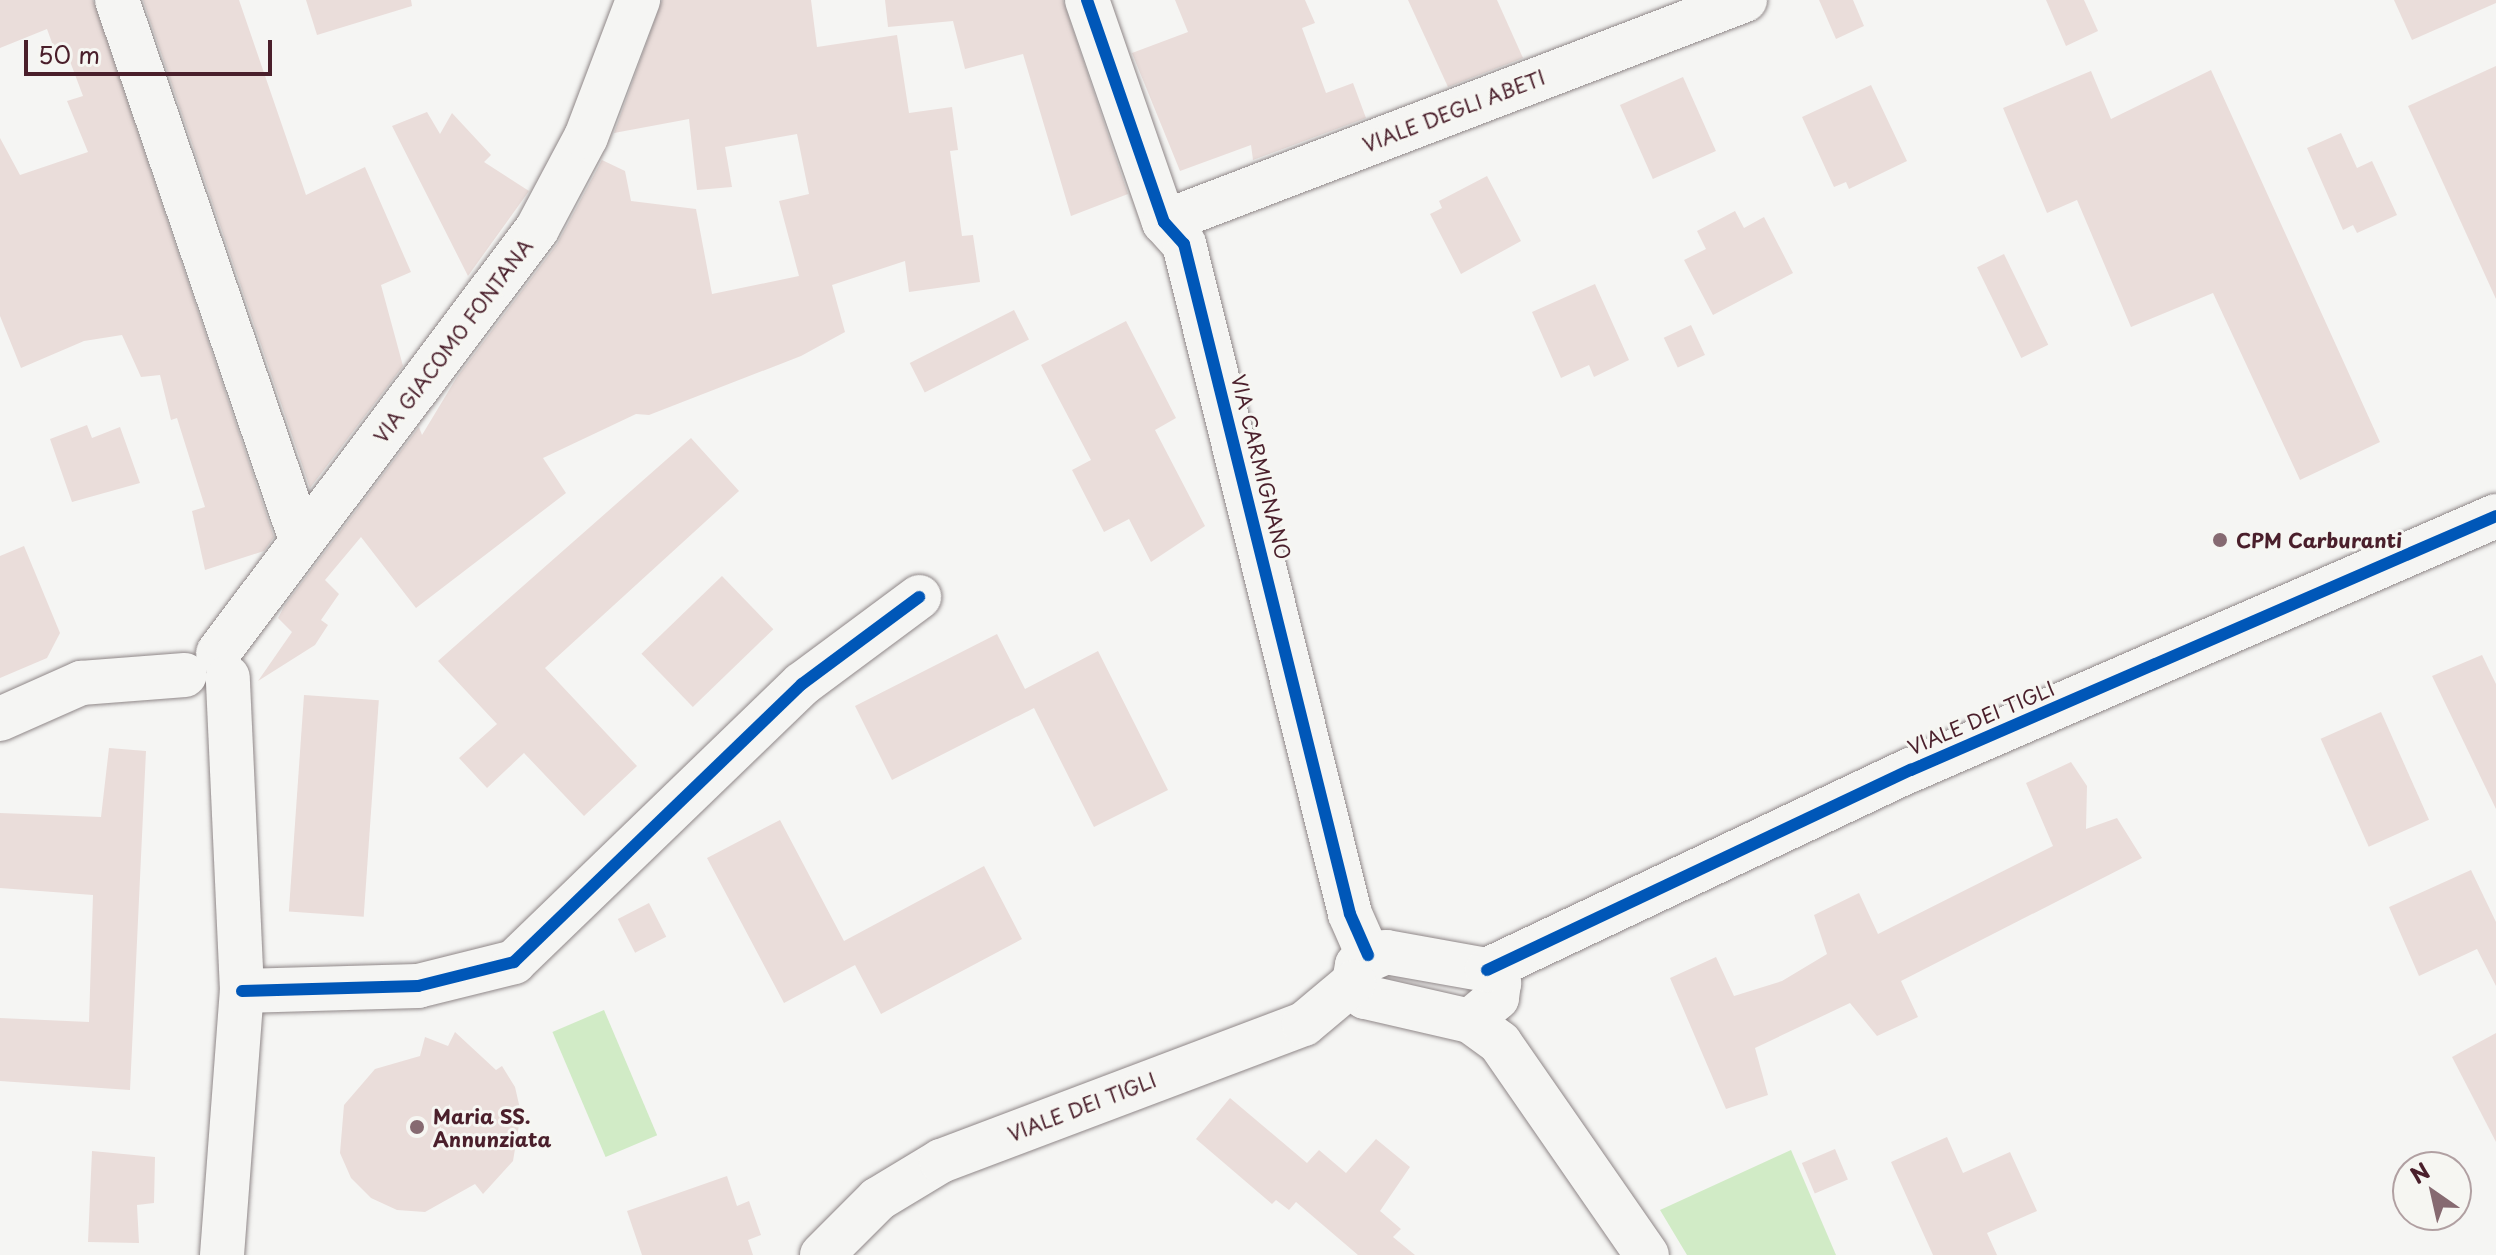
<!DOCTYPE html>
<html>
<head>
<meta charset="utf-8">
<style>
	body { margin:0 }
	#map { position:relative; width:2496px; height:1255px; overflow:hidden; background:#f5f5f3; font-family:"Playpen Sans",sans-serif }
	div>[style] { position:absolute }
	.green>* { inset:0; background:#d1ebc6; transform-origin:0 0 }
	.building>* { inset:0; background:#eaddda; transform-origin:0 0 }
	.roads { filter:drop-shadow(0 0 2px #8f8788) drop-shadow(0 0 2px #8f8788) }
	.minor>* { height:44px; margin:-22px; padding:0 22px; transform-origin:22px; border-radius:22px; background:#f5f5f3 }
	.cycleway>* { height:12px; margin:-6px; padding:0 6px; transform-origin:6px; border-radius:6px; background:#0057b8 }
	.dots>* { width:22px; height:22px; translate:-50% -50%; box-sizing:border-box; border:4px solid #f6f6f2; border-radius:50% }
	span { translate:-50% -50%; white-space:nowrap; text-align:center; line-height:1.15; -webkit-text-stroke:6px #f6f6f2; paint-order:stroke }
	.street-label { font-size:20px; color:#4a1f2b }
	.poi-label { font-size:20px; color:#4a1f2b; font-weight:700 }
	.left { translate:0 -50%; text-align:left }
	.north { position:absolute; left:2392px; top:1151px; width:80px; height:80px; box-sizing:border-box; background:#f6f6f2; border:2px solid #b1a0a2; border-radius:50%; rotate:326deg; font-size:22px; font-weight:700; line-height:32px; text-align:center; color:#4a1f2b }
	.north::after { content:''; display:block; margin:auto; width:28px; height:36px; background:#866a71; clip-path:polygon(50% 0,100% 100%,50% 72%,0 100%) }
	.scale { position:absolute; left:24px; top:40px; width:248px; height:36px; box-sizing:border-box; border:4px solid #4a1f2b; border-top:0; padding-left:10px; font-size:24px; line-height:28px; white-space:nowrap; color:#4a1f2b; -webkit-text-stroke:6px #f6f6f2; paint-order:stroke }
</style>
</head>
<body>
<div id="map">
	<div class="green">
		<i style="left:604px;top:1010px;width:136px;height:56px;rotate:67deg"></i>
		<i style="clip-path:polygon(1791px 1150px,1836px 1255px,1687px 1255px,1660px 1210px)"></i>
	</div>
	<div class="building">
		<i style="clip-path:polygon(0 0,93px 0,274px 537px,264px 551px,205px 570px,192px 511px,205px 507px,177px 418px,171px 420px,160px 375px,141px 377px,122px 335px,84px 341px,21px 368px,0 316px,0 138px,20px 175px,88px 152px,67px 101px,83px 96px,65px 48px,55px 51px,47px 29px,0 48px)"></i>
		<i style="clip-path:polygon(143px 0,239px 0,306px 195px,365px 167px,411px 272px,381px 285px,403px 366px,310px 488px)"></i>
		<i style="clip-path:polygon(306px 0,411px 0,412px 6px,317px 35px)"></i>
		<i style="clip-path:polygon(662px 0,811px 0,817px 47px,897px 35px,909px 113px,952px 107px,958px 150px,950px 151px,962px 236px,973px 235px,980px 282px,909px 292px,905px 261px,832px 285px,845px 332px,801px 356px,649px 415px,636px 414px,543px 458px,566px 493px,416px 608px,361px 537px,325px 580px,339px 594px,321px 620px,328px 625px,315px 645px,258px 681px,292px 632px,278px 618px,285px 605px,419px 427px,422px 435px,457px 377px,557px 244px,602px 160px,625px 171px,631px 201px,696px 209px,712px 294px,799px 276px,779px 201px,809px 194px,797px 134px,725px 147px,732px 187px,697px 190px,689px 119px,614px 133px)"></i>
		<i style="clip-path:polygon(885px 0,1063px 0,1128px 194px,1071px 216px,1023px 54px,965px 69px,953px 21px,888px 27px)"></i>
		<i style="clip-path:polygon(1175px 0,1305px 0,1315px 23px,1302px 28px,1326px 93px,1353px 83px,1366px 118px,1253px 160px,1251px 145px,1180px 171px,1132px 53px,1188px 32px)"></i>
		<i style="clip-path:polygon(1408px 0,1497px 0,1523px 58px,1448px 87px)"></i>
		<i style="clip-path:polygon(1819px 0,1853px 0,1864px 26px,1836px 39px)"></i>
		<i style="clip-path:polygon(2046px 0,2084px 0,2098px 31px,2066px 46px)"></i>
		<i style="clip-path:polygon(2394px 0,2496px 0,2496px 3px,2412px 40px)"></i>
		<i style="clip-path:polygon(2496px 66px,2496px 299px,2408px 106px)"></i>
		<i style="clip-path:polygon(2211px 70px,2380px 442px,2300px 480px,2213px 293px,2131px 327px,2077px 200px,2047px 213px,2003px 108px,2091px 71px,2111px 119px)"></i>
		<i style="left:1683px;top:77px;width:81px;height:69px;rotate:66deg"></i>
		<i style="clip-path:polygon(1871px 85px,1907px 161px,1849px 189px,1846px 182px,1834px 187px,1802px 117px)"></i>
		<i style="clip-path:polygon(427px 112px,440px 134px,452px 113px,491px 155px,484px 162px,529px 191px,468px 276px,392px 126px)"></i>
		<i style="clip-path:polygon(2341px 133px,2357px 168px,2372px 161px,2397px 215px,2357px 233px,2353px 225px,2343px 230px,2307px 148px)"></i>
		<i style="clip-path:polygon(1487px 176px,1521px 241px,1461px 274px,1430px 214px,1442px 208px,1439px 201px)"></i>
		<i style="clip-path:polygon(1735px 211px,1744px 228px,1764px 217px,1793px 273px,1713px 315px,1684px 260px,1706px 249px,1697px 231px)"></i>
		<i style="left:2004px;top:254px;width:101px;height:30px;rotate:64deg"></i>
		<i style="clip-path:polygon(1595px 284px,1629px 360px,1594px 377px,1589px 365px,1561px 378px,1532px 312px)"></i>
		<i style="left:1014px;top:310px;width:33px;height:117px;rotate:63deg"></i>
		<i style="clip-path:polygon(1126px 321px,1176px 418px,1155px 430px,1205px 526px,1151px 562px,1129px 519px,1104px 532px,1072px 470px,1091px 460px,1041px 365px)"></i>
		<i style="left:1691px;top:325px;width:33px;height:30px;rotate:65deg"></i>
		<i style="clip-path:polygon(87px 425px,92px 438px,120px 427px,140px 483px,72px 502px,50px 439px)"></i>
		<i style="clip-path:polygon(691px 438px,739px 491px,545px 668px,637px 766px,584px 816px,524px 753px,487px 788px,459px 758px,497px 724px,438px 661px)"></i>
		<i style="clip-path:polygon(24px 546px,60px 633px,47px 658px,0 678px,0 556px)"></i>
		<i style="left:722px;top:576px;width:74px;height:112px;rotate:46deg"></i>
		<i style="clip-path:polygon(997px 634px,1025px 689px,1098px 651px,1168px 790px,1094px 827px,1034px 708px,892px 780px,855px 706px)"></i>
		<i style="clip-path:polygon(2482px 655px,2496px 684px,2496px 809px,2432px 676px)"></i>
		<i style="left:304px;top:695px;width:75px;height:217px;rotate:4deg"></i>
		<i style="left:2381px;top:712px;width:118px;height:66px;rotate:66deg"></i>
		<i style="clip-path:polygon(109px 748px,146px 751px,130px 1090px,0 1081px,0 1018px,89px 1022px,93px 895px,0 888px,0 813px,101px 817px)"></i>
		<i style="clip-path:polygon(2071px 762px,2087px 786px,2086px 829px,2117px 818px,2142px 858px,1901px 981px,1918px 1017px,1877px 1036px,1850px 1003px,1755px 1048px,1768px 1095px,1726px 1109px,1670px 978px,1716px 957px,1734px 996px,1782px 981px,1827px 954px,1814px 915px,1859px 893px,1878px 934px,2053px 846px,2026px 783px)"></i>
		<i style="clip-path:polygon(780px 820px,844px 941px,984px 866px,1022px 939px,881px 1014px,855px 965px,784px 1003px,707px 858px)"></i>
		<i style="clip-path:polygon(2471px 870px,2496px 922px,2496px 986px,2477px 949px,2419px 976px,2389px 907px)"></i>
		<i style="left:649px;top:903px;width:38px;height:35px;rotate:63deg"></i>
		<i style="clip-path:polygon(455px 1032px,496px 1070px,502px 1066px,515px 1087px,521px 1113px,513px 1161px,483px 1194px,475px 1184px,425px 1212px,397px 1210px,371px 1198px,351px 1178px,340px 1153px,344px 1105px,375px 1069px,420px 1056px,425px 1037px,448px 1046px)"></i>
		<i style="clip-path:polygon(2496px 1033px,2496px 1142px,2452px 1057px)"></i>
		<i style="clip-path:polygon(1230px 1098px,1307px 1163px,1319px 1150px,1346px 1173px,1376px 1139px,1410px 1167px,1380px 1211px,1401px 1229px,1393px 1237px,1415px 1255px,1358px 1255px,1296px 1202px,1289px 1210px,1276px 1200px,1272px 1204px,1196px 1139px)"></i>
		<i style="clip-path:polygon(1947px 1137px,1963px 1173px,2010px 1152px,2037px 1211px,1987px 1233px,1997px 1255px,1933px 1255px,1891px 1162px)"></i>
		<i style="left:1835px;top:1149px;width:33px;height:36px;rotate:67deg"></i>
		<i style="clip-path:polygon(92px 1151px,155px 1157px,154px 1203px,137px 1205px,139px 1243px,88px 1242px)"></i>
		<i style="clip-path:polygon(727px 1176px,737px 1206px,749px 1201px,761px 1235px,748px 1240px,753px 1255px,642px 1255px,627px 1211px)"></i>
	</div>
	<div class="roads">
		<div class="minor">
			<i style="left:117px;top:0;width:570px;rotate:71.18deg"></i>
			<i style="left:1087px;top:0;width:235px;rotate:70.9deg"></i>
			<i style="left:1164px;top:222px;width:30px;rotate:48deg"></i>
			<i style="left:1184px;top:244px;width:690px;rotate:76.08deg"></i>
			<i style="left:1350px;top:914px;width:45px;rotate:66.3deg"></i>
			<i style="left:1164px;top:222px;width:622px;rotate:-20.91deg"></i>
			<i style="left:218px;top:653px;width:531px;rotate:-53.04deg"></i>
			<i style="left:537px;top:229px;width:104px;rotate:-62deg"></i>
			<i style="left:586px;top:137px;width:147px;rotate:-69.2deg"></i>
			<i style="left:0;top:719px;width:89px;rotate:-24deg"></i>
			<i style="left:81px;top:683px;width:104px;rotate:-4.4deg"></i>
			<i style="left:1386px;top:952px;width:103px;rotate:10.1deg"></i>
			<i style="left:1487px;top:970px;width:18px;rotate:47deg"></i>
			<i style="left:1499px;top:983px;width:15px;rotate:98deg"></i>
			<i style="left:1497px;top:998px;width:35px;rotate:140deg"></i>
			<i style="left:1470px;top:1021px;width:108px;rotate:-167.1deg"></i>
			<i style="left:1365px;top:997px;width:19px;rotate:-126deg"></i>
			<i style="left:1354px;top:982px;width:17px;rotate:-80deg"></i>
			<i style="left:1357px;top:965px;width:32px;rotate:-24deg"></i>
			<i style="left:1487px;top:970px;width:469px;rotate:-25.3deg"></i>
			<i style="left:1911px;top:770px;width:638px;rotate:-23.47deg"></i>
			<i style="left:242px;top:991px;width:176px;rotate:-1.6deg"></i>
			<i style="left:418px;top:986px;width:99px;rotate:-14deg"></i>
			<i style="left:514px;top:962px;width:400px;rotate:-44deg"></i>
			<i style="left:802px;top:684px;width:146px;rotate:-36.6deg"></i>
			<i style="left:1470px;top:1021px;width:37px;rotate:36deg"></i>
			<i style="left:1500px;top:1043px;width:258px;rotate:55.3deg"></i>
			<i style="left:222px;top:1255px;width:265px;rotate:-85.7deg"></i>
			<i style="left:242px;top:991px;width:314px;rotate:-92.6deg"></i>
			<i style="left:822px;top:1255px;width:79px;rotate:-45deg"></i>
			<i style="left:878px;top:1199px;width:74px;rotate:-31.1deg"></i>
			<i style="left:941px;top:1161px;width:388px;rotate:-20.7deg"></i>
			<i style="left:1304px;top:1024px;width:65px;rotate:-40deg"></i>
		</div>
	</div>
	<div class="cycleway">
		<i style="left:1087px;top:0;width:235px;rotate:70.9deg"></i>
		<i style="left:1164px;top:222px;width:30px;rotate:48deg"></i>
		<i style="left:1184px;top:244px;width:690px;rotate:76.08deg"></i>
		<i style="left:1350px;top:914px;width:45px;rotate:66.3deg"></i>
		<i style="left:1487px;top:970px;width:469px;rotate:-25.3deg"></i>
		<i style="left:1911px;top:770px;width:638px;rotate:-23.47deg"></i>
		<i style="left:242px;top:991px;width:176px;rotate:-1.6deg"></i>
		<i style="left:418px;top:986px;width:99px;rotate:-14deg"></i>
		<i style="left:514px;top:962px;width:400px;rotate:-44deg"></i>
		<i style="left:802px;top:684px;width:146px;rotate:-36.6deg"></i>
	</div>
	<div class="dots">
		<i style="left:2220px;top:540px;background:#866a71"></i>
		<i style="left:417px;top:1127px;background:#866a71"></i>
	</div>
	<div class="street-label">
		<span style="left:1454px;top:111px;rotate:-21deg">VIALE DEGLI ABETI</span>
		<span style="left:453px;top:341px;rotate:-53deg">VIA GIACOMO FONTANA</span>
		<span style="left:1261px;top:467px;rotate:76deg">VIA CARMIGNANO</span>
		<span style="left:1981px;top:718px;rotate:-23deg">VIALE DEI TIGLI</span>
		<span style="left:1082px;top:1107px;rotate:-21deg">VIALE DEI TIGLI</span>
	</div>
	<div class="poi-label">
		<span class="left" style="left:2236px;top:540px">CPM Carburanti</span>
		<span class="left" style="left:433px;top:1128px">Maria SS.<br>Annunziata</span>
	</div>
	<div class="north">N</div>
	<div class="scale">50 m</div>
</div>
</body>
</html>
